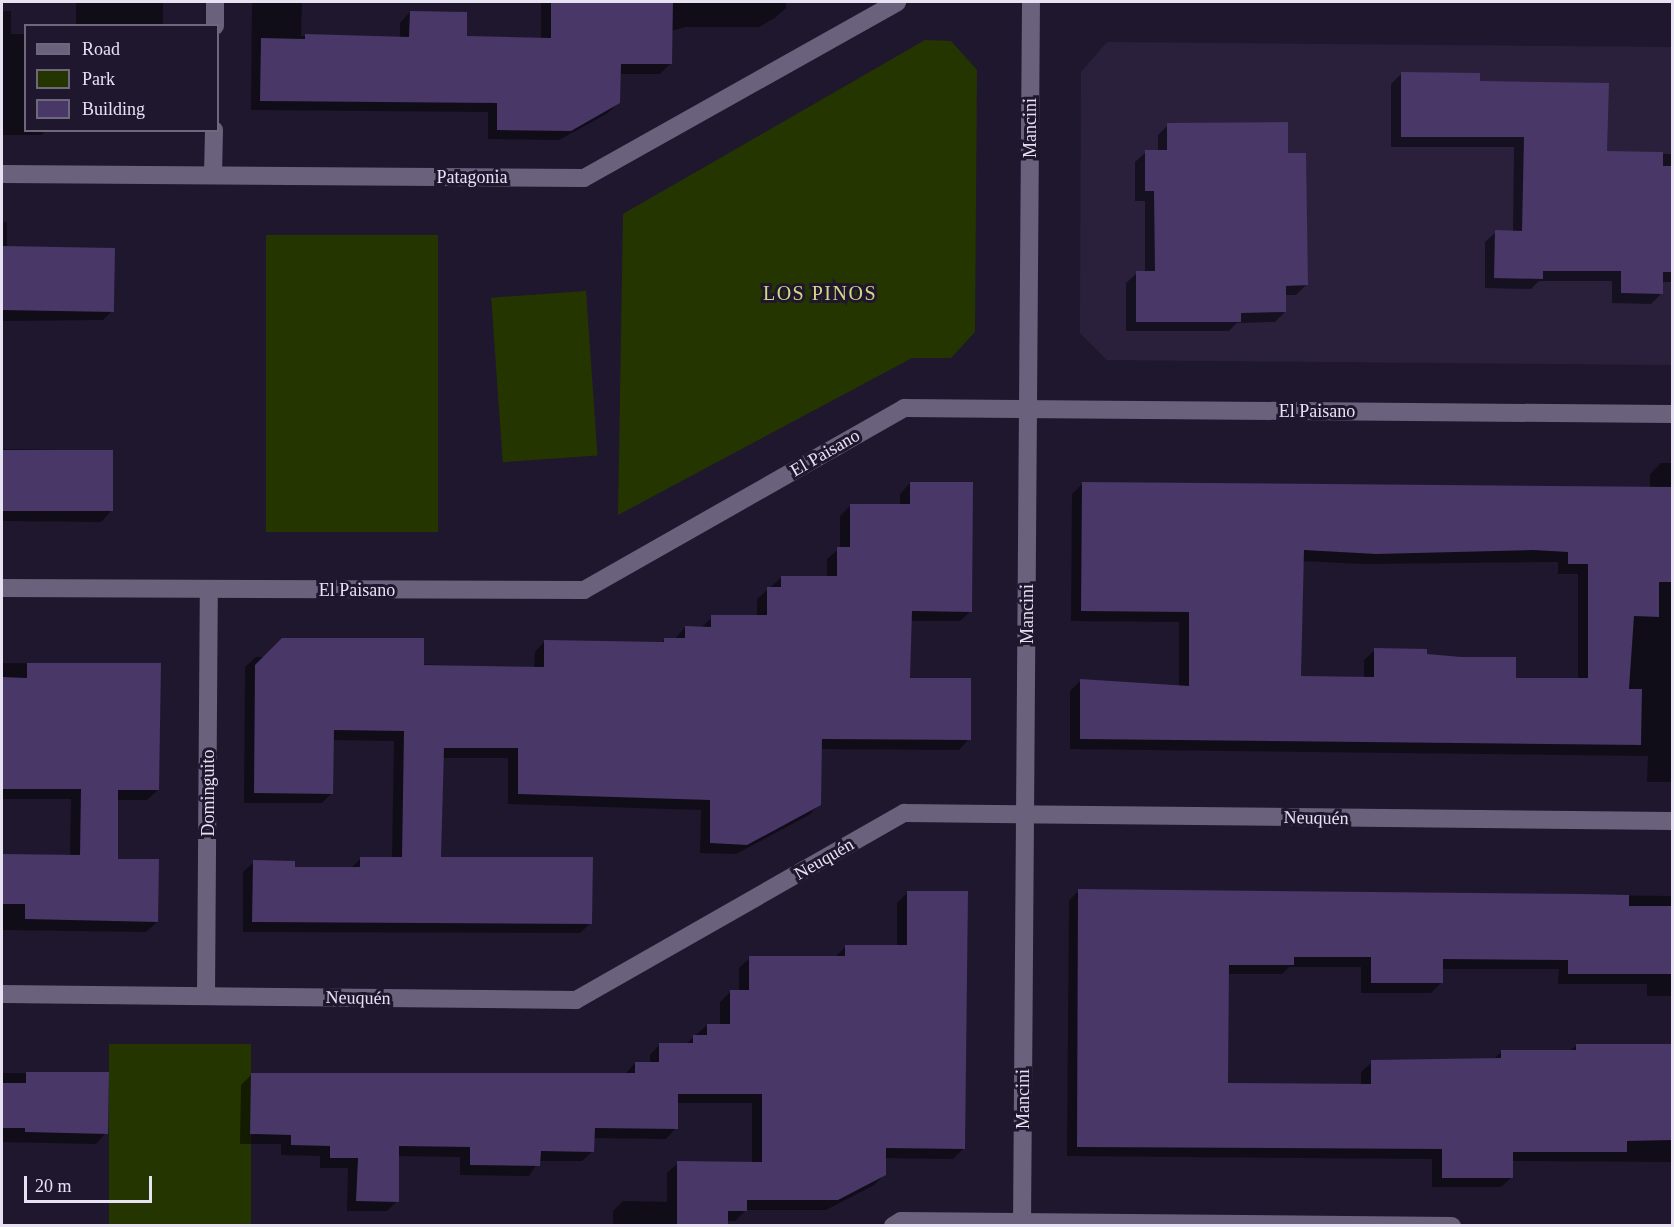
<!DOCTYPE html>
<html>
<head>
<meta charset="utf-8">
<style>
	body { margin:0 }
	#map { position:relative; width:1674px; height:1227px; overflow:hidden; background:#1f172e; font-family:Georgia,serif }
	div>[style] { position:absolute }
	.built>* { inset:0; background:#2a203c }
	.green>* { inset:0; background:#253500; transform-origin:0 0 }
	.shadow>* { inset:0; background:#0007; transform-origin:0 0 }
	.building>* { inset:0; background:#483767; transform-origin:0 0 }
	.minor>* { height:18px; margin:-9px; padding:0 9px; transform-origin:9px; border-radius:9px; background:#6a617c }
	span { translate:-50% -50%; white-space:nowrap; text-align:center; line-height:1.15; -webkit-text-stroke:6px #1f172e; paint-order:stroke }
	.street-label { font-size:18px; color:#e7e2f2 }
	.neighbourhood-label { font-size:20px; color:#d7d587; letter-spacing:1.5px }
	.frame { position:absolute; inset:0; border:3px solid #e7e2f2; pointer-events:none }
	.legend { position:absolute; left:24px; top:24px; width:195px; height:108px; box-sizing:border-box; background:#1f172e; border:2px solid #6f687c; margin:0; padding:8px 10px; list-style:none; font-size:18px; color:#e7e2f2 }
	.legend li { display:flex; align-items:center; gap:12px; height:30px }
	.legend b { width:30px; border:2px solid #6f687c }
	.scale { position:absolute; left:24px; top:1176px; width:128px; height:27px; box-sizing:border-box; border:3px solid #e7e2f2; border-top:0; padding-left:8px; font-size:18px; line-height:21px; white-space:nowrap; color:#e7e2f2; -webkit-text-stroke:4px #1f172e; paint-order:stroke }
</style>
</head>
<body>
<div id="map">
	<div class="built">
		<i style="clip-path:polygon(1107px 42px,1672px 47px,1672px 365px,1107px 360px,1080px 333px,1081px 72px)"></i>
	</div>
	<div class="green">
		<i style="clip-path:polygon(925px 40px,951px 41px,977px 70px,975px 332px,951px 358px,912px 358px,618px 515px,623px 214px)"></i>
		<i style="left:266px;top:235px;width:172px;height:297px"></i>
		<i style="left:586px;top:291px;width:165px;height:95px;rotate:86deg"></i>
		<i style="left:109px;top:1044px;width:142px;height:182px"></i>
	</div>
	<div class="shadow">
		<i style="left:76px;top:2px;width:87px;height:24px"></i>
		<i style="clip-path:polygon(252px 2px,302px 2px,301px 36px,400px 38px,400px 23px,410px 12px,465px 38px,541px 39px,541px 2px,786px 2px,786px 8px,775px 18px,759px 27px,685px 27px,671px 31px,671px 63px,660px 74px,619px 74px,619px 102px,608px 113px,559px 140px,488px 139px,488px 112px,251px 110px)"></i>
		<i style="clip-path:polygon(2px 11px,11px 11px,11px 34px,26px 34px,26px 130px,46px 130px,42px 135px,2px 135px)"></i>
		<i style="clip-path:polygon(1401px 74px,1478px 83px,1605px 153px,1672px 154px,1672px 282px,1662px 282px,1662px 293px,1651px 304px,1612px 303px,1612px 281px,1539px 281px,1531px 289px,1485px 288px,1485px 242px,1496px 232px,1513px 232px,1514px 147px,1391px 147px,1391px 84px)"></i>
		<i style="clip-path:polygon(1168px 125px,1286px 154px,1307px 284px,1296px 295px,1285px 295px,1285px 312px,1275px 322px,1237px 323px,1229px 331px,1126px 331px,1126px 283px,1137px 273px,1145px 273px,1145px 201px,1135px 201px,1135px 162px,1146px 152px,1158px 152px,1158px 135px)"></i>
		<i style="clip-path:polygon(2px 222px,7px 222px,7px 248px,113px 310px,103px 320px,2px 321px)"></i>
		<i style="clip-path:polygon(2px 449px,112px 451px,111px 511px,101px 522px,2px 521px)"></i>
		<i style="clip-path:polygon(evenodd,1661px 463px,1672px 463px,1672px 782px,1647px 782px,1648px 756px,1070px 749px,1070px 691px,1081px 680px,1179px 687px,1179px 622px,1071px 621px,1072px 494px,1083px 483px,1650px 489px,1650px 474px,1661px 463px,1302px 561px,1364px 564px,1558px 562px,1558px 574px,1578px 574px,1578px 679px,1515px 679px,1375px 650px,1364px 660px,1364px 678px,1299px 677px,1302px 561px)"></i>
		<i style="clip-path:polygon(910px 483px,971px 611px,960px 621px,910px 621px,909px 679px,969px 739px,959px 750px,820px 749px,820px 804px,809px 815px,736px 854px,700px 853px,701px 810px,508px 804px,508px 758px,442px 758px,440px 859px,591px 923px,580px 933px,243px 932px,243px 872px,254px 862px,293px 869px,350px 869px,361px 858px,392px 859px,394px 741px,332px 740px,332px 793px,322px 803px,244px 803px,245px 667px,256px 657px,534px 669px,535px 652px,545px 641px,660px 644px,665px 639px,675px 639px,685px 627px,702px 627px,712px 617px,757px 617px,757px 599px,782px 577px,827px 577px,827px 559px,840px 548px,840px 516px,850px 506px,900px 506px,900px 494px)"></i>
		<i style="clip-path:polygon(2px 663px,159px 665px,158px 790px,147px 800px,117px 800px,117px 861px,157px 922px,146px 932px,2px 930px,2px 856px,70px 856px,71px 799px,2px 799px)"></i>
		<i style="clip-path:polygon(1079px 890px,1672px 896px,1672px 996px,1647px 996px,1647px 984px,1558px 984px,1559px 969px,1442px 969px,1442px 982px,1431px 993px,1361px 993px,1361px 967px,1289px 967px,1282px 974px,1227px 974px,1226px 1085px,1361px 1086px,1361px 1072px,1372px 1062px,1494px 1059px,1502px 1051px,1570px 1051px,1577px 1045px,1672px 1045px,1672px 1162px,1512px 1161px,1512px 1177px,1501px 1187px,1432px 1187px,1432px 1159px,1067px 1156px,1069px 901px)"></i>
		<i style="clip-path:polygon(907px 893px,964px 1148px,953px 1159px,885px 1158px,885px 1174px,874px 1185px,826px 1210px,746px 1210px,735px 1221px,726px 1221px,726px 1226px,613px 1226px,613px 1211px,623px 1201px,667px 1202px,667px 1173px,678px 1163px,752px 1164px,752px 1103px,676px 1103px,676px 1128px,666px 1139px,593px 1138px,593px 1151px,582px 1161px,539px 1161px,529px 1176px,460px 1175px,460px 1157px,397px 1156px,397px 1201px,387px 1211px,347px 1211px,348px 1168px,320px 1168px,320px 1156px,281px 1155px,281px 1144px,240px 1144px,241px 1085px,251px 1075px,625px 1074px,635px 1063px,650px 1063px,650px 1055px,660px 1044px,686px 1044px,707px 1025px,720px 1025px,720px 1002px,731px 991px,739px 991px,739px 968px,750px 958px,835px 957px,846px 946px,897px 946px,897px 903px)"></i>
		<i style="clip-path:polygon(2px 1073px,107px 1074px,106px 1133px,96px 1144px,2px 1142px)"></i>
	</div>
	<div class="building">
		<i style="clip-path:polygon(551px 2px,673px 2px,672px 64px,621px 64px,620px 103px,571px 131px,497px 130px,497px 103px,260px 101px,261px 38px,305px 39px,305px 34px,409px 37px,410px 11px,467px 12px,467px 36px,551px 38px)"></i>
		<i style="clip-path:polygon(1401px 72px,1480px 73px,1480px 81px,1609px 83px,1607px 151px,1663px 152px,1663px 166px,1672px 166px,1672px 272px,1663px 272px,1663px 294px,1621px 293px,1621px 271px,1543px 271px,1543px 279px,1494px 278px,1495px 230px,1522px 231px,1524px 137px,1401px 137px)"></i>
		<i style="clip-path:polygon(1288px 122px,1288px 153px,1306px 153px,1308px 285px,1286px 286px,1286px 312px,1241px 313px,1241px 322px,1136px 322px,1136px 271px,1155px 271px,1154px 191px,1145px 191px,1145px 150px,1167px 150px,1167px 123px)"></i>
		<i style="left:2px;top:246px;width:113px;height:64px;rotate:1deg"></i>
		<i style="left:2px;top:450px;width:111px;height:61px"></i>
		<i style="clip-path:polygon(910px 482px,973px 482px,972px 612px,912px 611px,910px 678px,971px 678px,971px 740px,822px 739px,821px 805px,747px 845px,710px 843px,710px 800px,518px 794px,518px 748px,444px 748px,441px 857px,593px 857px,592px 924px,252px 922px,253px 860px,295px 861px,295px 867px,360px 867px,360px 857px,402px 857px,404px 731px,334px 730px,333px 794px,254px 793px,255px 665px,282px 638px,424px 638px,424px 665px,544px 667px,544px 640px,664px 642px,664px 638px,685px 638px,685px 626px,711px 627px,711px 615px,767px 615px,767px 587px,781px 587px,781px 576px,837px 576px,837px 547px,850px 547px,850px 504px,910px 504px)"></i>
		<i style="clip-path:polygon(evenodd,1082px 482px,1672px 487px,1672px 582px,1659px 582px,1659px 617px,1634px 616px,1629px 689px,1642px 689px,1641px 745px,1080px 739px,1080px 679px,1189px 686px,1189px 612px,1081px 611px,1082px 482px,1304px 550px,1376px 554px,1533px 550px,1568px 552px,1568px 564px,1588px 564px,1588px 678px,1516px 678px,1516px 657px,1461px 657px,1427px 654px,1427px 649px,1374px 648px,1374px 677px,1301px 676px,1304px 550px)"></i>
		<i style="clip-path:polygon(27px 663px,161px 663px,159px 790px,118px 790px,118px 859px,159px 859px,158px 922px,25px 919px,25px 904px,2px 904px,2px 854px,80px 855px,81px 789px,2px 789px,2px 677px,27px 678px)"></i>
		<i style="clip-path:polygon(1078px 889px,1582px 894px,1629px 895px,1629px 906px,1672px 906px,1672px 974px,1568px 974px,1568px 960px,1443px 959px,1443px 983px,1371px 983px,1371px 957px,1294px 957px,1294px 965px,1229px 965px,1228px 1083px,1371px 1084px,1371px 1060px,1501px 1058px,1501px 1050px,1576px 1050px,1576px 1044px,1672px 1044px,1672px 1140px,1627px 1141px,1627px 1152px,1513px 1152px,1513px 1178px,1442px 1178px,1442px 1149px,1077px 1147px)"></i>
		<i style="clip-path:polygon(907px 891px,968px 891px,965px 1149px,886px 1148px,886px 1175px,838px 1200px,747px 1200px,747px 1211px,728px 1211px,728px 1226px,677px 1226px,677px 1161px,762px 1162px,762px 1094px,678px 1094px,678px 1129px,595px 1128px,594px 1152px,541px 1151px,540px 1166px,470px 1165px,470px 1147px,399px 1146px,399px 1202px,356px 1201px,358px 1158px,330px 1158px,330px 1146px,291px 1145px,291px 1135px,250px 1134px,251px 1073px,635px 1073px,635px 1062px,659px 1062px,659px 1043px,693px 1043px,693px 1035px,707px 1035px,707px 1024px,730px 1024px,730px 990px,749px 990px,749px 956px,845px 956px,845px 945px,907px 945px)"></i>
		<i style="clip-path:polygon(26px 1072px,109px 1072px,108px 1134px,25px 1132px,25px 1128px,2px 1128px,2px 1083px,26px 1083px)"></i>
	</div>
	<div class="minor">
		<i style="left:215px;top:26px;width:24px;rotate:-90deg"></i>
		<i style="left:2px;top:174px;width:582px;rotate:0.39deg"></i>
		<i style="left:584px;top:178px;width:359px;rotate:-29.3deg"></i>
		<i style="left:213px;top:175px;width:45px;rotate:-88.7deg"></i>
		<i style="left:2px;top:588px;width:582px;rotate:0.2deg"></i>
		<i style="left:584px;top:590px;width:368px;rotate:-29.6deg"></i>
		<i style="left:904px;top:408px;width:768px;rotate:0.45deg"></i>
		<i style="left:2px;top:994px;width:574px;rotate:0.6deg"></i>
		<i style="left:576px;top:1000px;width:378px;rotate:-29.7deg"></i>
		<i style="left:904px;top:813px;width:768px;rotate:0.6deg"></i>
		<i style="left:206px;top:996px;width:407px;rotate:-89.6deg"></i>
		<i style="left:893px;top:1226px;width:9px;rotate:-32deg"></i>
		<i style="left:901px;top:1221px;width:551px;rotate:0.52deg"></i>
		<i style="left:1022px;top:1226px;width:1224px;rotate:-89.58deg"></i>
	</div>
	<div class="street-label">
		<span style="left:1030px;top:128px;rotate:-90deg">Mancini</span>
		<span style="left:472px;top:177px">Patagonia</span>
		<span style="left:1317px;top:411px">El Paisano</span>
		<span style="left:825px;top:453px;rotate:-30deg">El Paisano</span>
		<span style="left:357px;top:590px">El Paisano</span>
		<span style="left:1027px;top:614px;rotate:-90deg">Mancini</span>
		<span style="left:208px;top:793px;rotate:-90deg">Dominguito</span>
		<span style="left:1316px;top:818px;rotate:1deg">Neuquén</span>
		<span style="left:824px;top:859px;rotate:-30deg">Neuquén</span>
		<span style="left:358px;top:998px;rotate:1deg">Neuquén</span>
		<span style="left:1023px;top:1099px;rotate:-90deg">Mancini</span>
	</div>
	<div class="neighbourhood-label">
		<span style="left:820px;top:293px">LOS PINOS</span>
	</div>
	<div class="frame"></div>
	<ul class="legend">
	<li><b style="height:8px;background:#6a617c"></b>Road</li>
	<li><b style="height:16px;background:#253500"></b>Park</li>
	<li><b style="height:16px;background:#483767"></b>Building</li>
	</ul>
	<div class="scale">20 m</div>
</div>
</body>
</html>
